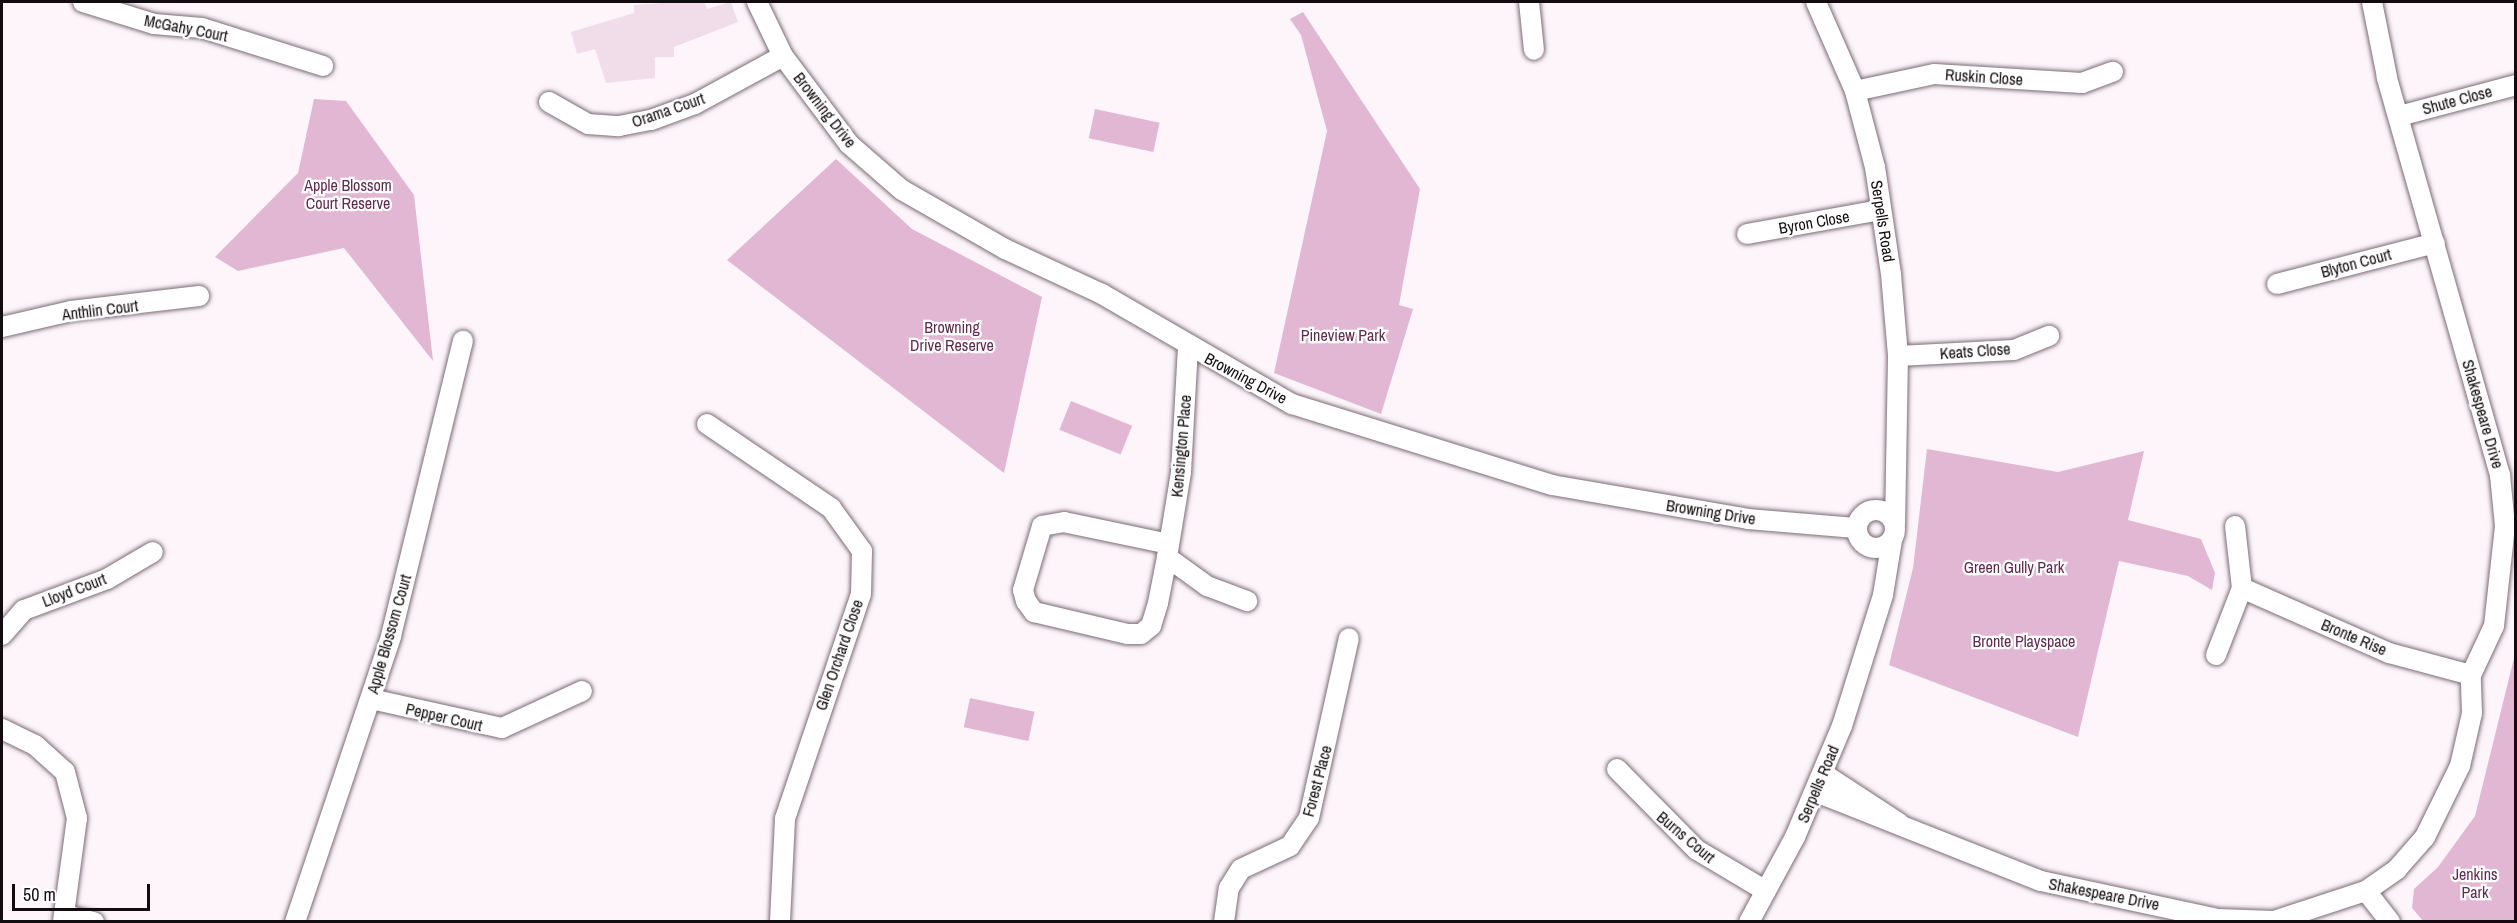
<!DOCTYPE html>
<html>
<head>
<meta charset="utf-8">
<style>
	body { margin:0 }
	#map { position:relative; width:2517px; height:923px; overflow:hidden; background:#fdf5fa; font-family:"Archivo Narrow",sans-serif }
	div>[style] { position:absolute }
	.green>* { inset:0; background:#e2b7d3; transform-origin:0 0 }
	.building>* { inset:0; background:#f0dde9 }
	.roads { filter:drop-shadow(0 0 2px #7c6b76) drop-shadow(0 0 2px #7c6b76) }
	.minor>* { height:20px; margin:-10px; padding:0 10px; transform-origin:10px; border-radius:10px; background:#fff }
	.minor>.ring { margin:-10px; padding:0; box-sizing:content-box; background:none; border:20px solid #fff; border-radius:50% }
	span { translate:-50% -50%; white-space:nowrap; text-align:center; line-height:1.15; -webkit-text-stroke:4.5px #fff; paint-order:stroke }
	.street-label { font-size:16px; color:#120c10 }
	.park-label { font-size:16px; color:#5f2a51 }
	.frame { position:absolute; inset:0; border:3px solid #120c10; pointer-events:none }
	.scale { position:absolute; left:12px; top:884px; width:138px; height:27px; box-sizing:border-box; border:3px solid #120c10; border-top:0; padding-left:8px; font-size:18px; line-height:21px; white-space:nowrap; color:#120c10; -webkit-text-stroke:4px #fff; paint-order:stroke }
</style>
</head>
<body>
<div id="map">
	<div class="green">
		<i style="clip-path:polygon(1303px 12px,1420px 189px,1399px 305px,1413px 309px,1381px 414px,1274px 373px,1327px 131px,1301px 35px,1290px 19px)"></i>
		<i style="clip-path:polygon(314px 99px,346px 101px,414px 195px,433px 361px,344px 248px,238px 271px,215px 257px,298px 173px)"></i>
		<i style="left:1095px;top:109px;width:66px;height:30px;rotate:12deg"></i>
		<i style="clip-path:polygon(836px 159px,912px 229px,1042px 297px,1004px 473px,727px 260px)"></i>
		<i style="left:1071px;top:401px;width:66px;height:31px;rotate:22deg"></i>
		<i style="clip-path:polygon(1927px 449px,2058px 472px,2144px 451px,2128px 520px,2201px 539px,2215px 573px,2212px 590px,2188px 576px,2119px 561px,2078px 737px,1889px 665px,1913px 568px)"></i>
		<i style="clip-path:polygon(2515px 654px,2515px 921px,2423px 921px,2412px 908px,2414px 889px,2438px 867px,2475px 816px)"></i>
		<i style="left:970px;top:698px;width:66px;height:30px;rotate:12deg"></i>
	</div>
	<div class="building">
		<i style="clip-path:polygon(677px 2px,704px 2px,707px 9px,731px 2px,738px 22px,674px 47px,674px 57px,655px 57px,655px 78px,606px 83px,595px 49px,577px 54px,571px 32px,634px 13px,634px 5px)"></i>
	</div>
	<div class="roads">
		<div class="minor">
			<i style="left:83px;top:2px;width:74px;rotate:17.2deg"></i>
			<i style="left:154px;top:24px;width:48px;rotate:4.8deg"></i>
			<i style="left:202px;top:28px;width:127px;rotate:17.4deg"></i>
			<i style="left:757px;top:2px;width:60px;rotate:64.3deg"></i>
			<i style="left:783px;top:56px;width:110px;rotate:53.1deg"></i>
			<i style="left:849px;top:144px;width:70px;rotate:41deg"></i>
			<i style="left:902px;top:190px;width:119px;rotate:29.8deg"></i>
			<i style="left:1005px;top:249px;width:107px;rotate:24.9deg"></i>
			<i style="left:1102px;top:294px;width:220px;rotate:30.1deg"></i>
			<i style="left:1292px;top:404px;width:272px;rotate:17.3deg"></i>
			<i style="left:1552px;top:485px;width:199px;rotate:9.8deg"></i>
			<i style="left:1748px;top:519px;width:108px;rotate:4.8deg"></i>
			<i style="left:1529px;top:2px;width:48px;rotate:84.1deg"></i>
			<i style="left:1816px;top:2px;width:97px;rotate:66.3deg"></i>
			<i style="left:1855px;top:91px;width:79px;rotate:75.3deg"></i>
			<i style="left:1875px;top:167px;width:108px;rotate:81.5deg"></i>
			<i style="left:1891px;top:274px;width:82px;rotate:85.1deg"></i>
			<i style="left:1898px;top:356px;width:168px;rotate:91deg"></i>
			<i style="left:1855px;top:91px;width:81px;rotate:-12.1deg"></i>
			<i style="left:1934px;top:74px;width:148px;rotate:3.5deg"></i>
			<i style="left:2082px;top:83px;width:33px;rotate:-20deg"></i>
			<i style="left:549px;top:102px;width:45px;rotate:29.4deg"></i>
			<i style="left:588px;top:124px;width:31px;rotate:4deg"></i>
			<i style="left:619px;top:126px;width:33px;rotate:-11deg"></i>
			<i style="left:651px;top:120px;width:47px;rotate:-20deg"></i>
			<i style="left:695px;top:104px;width:100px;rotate:-28.6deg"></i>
			<i style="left:2399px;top:116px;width:121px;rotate:-14.8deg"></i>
			<i style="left:1747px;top:234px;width:136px;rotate:-10.2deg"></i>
			<i style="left:2277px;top:284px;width:163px;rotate:-14.5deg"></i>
			<i style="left:2px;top:327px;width:71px;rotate:-13.1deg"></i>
			<i style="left:71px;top:311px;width:129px;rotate:-6.7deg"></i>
			<i style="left:1898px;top:356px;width:116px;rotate:-3deg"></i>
			<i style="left:2014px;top:350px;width:38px;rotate:-22deg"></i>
			<i style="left:707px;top:424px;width:150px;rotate:34.1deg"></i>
			<i style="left:831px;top:508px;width:53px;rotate:54.2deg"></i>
			<i style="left:862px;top:551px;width:43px;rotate:91.3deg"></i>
			<i style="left:861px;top:594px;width:237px;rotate:108.7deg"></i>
			<i style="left:785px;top:819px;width:103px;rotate:92.8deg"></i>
			<i class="ring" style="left:1857px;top:510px;width:18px;height:18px"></i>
			<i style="left:2235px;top:526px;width:62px;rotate:83.6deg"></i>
			<i style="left:2242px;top:588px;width:161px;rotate:23.9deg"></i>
			<i style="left:2389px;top:653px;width:85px;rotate:15deg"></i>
			<i style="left:1169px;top:544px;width:107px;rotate:-168.2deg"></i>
			<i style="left:1064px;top:522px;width:22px;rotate:170deg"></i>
			<i style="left:1042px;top:526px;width:67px;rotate:106.5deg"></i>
			<i style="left:1023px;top:590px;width:11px;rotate:75deg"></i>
			<i style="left:1026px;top:601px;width:14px;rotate:54deg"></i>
			<i style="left:1034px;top:612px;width:96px;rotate:13.3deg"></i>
			<i style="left:1127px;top:634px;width:14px"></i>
			<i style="left:1141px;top:634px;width:13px;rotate:-39deg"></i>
			<i style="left:1151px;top:626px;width:24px;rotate:-73deg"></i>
			<i style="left:1158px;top:603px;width:47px;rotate:-78.9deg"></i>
			<i style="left:1167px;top:557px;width:86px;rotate:-80.6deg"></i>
			<i style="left:1181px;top:472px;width:125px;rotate:-86.8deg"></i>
			<i style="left:1167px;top:557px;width:49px;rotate:35.9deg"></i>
			<i style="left:1207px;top:586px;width:43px;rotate:20.6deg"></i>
			<i style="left:2px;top:635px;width:33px;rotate:-49deg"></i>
			<i style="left:24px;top:610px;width:89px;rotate:-20.5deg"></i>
			<i style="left:107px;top:579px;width:53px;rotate:-30.4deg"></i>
			<i style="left:2216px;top:655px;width:72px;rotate:-68.8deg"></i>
			<i style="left:371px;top:699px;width:134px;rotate:12.5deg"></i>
			<i style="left:502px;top:728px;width:88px;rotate:-24.8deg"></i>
			<i style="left:2px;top:729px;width:37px;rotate:26deg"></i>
			<i style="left:35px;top:745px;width:40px;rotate:42deg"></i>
			<i style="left:65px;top:772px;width:48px;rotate:75.4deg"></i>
			<i style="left:77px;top:818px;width:105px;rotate:97.7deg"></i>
			<i style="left:1617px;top:769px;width:114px;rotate:45.4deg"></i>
			<i style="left:1697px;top:850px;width:80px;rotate:30.7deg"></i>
			<i style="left:1824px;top:774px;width:90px;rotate:33.2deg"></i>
			<i style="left:1816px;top:792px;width:242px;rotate:21.6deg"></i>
			<i style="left:2041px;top:881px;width:181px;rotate:12.1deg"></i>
			<i style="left:2218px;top:919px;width:56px;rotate:2deg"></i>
			<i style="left:2274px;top:921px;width:97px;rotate:-18.1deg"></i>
			<i style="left:2366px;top:891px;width:38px;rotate:-35deg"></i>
			<i style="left:2397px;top:869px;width:43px;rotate:-48.8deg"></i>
			<i style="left:2425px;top:837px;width:79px;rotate:-63.8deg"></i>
			<i style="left:2460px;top:766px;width:54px;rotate:-77.2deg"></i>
			<i style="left:2472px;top:713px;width:38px;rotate:-92deg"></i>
			<i style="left:2471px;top:675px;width:54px;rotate:-64.9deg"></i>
			<i style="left:2494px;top:626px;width:101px;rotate:-83.7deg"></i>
			<i style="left:2505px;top:526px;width:51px;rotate:-95.6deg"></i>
			<i style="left:2500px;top:475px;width:414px;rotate:-105.9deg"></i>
			<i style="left:2387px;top:77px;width:76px;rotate:-101.3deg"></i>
			<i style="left:2366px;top:891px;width:39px;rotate:52deg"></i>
			<i style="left:65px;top:915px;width:30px;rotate:14deg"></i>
			<i style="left:295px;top:922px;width:302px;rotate:-71.4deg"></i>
			<i style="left:391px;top:636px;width:304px;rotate:-76.3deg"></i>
			<i style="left:1224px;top:922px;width:34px;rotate:-82deg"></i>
			<i style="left:1229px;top:888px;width:22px;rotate:-58deg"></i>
			<i style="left:1241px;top:869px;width:54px;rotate:-25.1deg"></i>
			<i style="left:1290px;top:846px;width:34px;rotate:-56deg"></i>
			<i style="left:1309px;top:818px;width:184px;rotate:-77.5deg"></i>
			<i style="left:1749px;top:922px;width:97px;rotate:-61.6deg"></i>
			<i style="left:1795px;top:837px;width:121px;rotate:-67.1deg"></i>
			<i style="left:1842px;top:726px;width:137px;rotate:-72.6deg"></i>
			<i style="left:1883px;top:595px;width:56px;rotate:-80.7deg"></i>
		</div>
	</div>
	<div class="street-label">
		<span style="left:186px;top:28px;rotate:11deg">McGahy Court</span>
		<span style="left:1984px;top:77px;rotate:4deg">Ruskin Close</span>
		<span style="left:2457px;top:100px;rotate:-15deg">Shute Close</span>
		<span style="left:668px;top:110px;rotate:-19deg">Orama Court</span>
		<span style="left:825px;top:110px;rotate:52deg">Browning Drive</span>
		<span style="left:1883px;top:221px;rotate:81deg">Serpells Road</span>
		<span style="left:1814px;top:222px;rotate:-10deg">Byron Close</span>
		<span style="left:2356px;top:263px;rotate:-15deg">Blyton Court</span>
		<span style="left:100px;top:310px;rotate:-7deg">Anthlin Court</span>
		<span style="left:1975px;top:351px;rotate:-4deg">Keats Close</span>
		<span style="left:1246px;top:378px;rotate:28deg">Browning Drive</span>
		<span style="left:2483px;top:414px;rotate:74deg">Shakespeare Drive</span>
		<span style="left:1181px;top:446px;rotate:-85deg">Kensington Place</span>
		<span style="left:1711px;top:512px;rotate:9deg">Browning Drive</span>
		<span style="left:74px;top:590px;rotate:-21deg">Lloyd Court</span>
		<span style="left:389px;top:634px;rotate:-74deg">Apple Blossom Court</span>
		<span style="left:2354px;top:637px;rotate:23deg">Bronte Rise</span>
		<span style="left:839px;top:655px;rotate:-71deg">Glen Orchard Close</span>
		<span style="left:444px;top:717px;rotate:13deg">Pepper Court</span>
		<span style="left:1317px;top:781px;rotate:-75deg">Forest Place</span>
		<span style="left:1818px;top:784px;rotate:-67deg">Serpells Road</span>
		<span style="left:1686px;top:837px;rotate:40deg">Burns Court</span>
		<span style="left:2104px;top:894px;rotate:11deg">Shakespeare Drive</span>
	</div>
	<div class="park-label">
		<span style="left:348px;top:194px">Apple Blossom<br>Court Reserve</span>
		<span style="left:952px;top:336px">Browning<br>Drive Reserve</span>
		<span style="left:1343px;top:335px">Pineview Park</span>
		<span style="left:2014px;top:567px">Green Gully Park</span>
		<span style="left:2024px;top:641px">Bronte Playspace</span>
		<span style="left:2475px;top:883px">Jenkins<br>Park</span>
	</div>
	<div class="frame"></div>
	<div class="scale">50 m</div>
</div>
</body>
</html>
